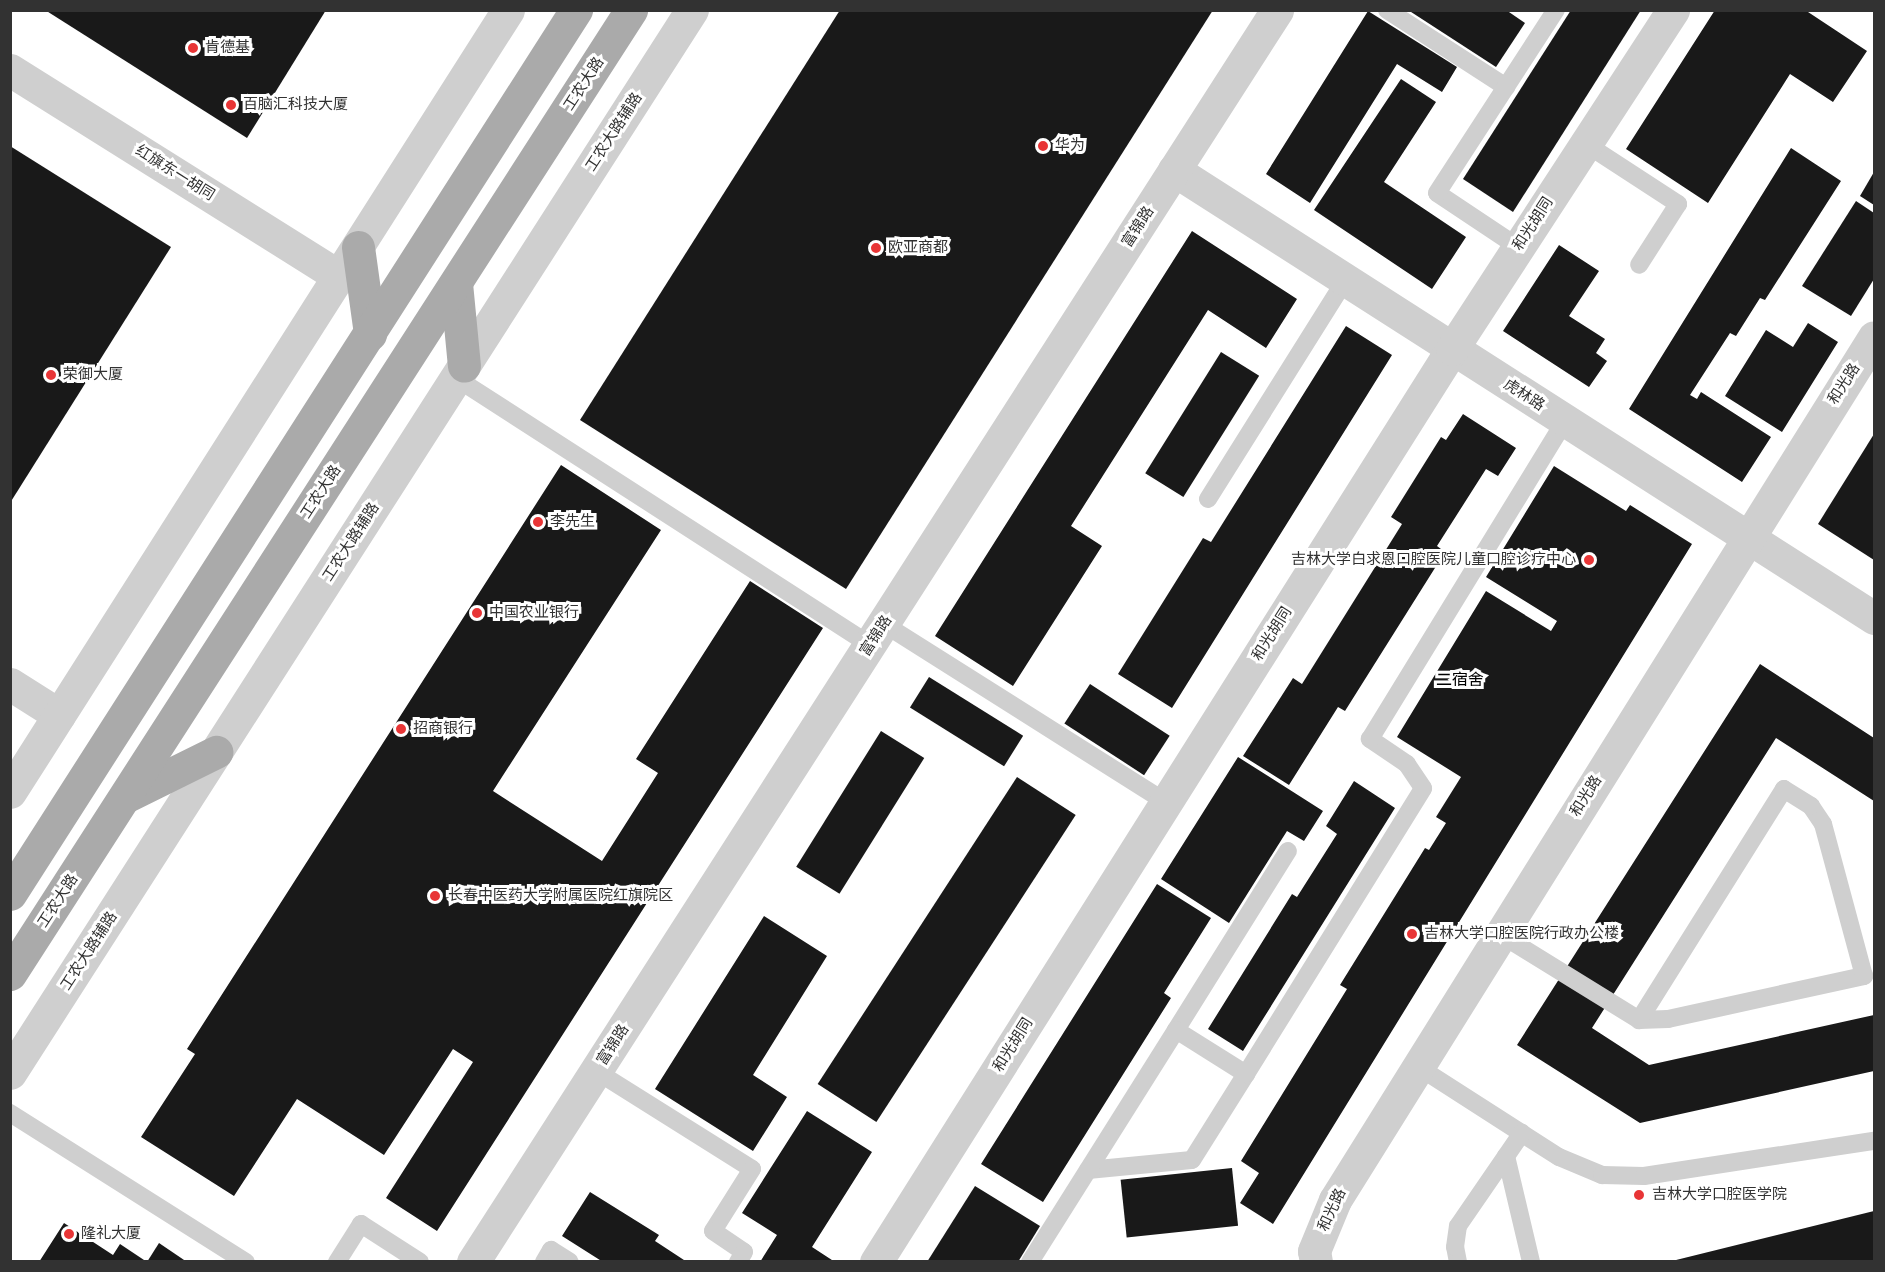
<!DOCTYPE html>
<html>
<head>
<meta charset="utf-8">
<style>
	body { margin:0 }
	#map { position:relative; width:1885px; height:1272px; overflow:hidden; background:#fff; font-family:Signika,"Noto Sans SC",sans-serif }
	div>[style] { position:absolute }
	.building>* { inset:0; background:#191919; transform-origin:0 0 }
	.service>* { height:18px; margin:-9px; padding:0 9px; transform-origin:9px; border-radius:9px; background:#cfcfcf }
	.minor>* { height:33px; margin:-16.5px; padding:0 16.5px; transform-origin:16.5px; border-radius:16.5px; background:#cfcfcf }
	.tertiary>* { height:33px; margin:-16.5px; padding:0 16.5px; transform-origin:16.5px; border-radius:16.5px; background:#cfcfcf }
	.primary>* { height:33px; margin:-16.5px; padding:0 16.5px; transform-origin:16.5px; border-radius:16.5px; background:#aaa }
	.dots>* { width:16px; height:16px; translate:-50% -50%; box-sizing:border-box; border:3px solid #fff; border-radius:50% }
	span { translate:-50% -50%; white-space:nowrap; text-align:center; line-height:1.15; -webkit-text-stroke:6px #fff; paint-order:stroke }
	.poi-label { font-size:15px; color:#323232 }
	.left { translate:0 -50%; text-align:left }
	.right { translate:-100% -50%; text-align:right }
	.street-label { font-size:15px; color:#323232 }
	.neighbourhood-label { font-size:16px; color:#000 }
	.frame { position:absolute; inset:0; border:12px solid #323232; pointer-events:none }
</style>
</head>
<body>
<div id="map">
	<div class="building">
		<i style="clip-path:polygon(45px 10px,326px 10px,247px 138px)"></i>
		<i style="clip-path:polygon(840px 10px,1213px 10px,846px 589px,580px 420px)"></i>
		<i style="clip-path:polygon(1408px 10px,1506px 10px,1525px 23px,1496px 67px)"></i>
		<i style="clip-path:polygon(1571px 10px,1641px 10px,1513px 212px,1463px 179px)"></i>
		<i style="clip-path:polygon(1715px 10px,1805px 10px,1867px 51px,1833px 102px,1790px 74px,1708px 203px,1626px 149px)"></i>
		<i style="clip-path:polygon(1368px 11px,1457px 67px,1442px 92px,1397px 64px,1310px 203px,1266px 174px)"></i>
		<i style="clip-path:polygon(1401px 79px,1436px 102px,1384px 182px,1466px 237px,1432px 289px,1314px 210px)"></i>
		<i style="clip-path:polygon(10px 146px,171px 247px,10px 503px)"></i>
		<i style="clip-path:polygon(1791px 148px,1841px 181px,1765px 300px,1760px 298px,1736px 336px,1730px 333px,1690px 395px,1697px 399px,1701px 392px,1771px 437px,1742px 482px,1629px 409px)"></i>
		<i style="clip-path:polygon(1874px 172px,1874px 205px,1860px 196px)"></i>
		<i style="clip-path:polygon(1856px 201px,1874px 213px,1874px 279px,1851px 316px,1802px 286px)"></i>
		<i style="clip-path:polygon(1192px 231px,1297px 299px,1266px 348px,1208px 310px,1071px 526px,1102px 546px,1013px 686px,935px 636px)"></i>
		<i style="clip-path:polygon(1559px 245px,1599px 271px,1569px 316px,1605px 339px,1596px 353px,1607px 361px,1589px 387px,1503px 331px)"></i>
		<i style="clip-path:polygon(1808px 323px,1838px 342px,1782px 432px,1725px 396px,1766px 330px,1793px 347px)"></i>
		<i style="clip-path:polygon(1346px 326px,1392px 355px,1172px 708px,1118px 674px,1203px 538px,1211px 542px)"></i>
		<i style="left:1221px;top:352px;width:45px;height:143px;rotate:32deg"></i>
		<i style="clip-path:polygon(1463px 414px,1516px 448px,1498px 476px,1486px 469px,1437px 546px,1445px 552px,1345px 711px,1338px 707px,1289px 785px,1243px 756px,1293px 678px,1302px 684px,1402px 524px,1391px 517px,1441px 437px,1446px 440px)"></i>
		<i style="clip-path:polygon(1874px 434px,1874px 560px,1818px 524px)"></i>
		<i style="clip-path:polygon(561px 465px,661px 530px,493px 791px,602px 861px,658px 773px,636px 759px,750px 581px,823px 628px,437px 1231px,386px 1198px,473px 1062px,453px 1049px,384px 1155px,297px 1099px,234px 1196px,141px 1137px,195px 1054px,187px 1049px)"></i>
		<i style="clip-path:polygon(1554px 466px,1626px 511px,1630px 505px,1692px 544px,1273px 1224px,1240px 1203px,1259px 1173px,1241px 1161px,1347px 989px,1340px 985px,1425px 848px,1429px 850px,1446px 823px,1436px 817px,1461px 777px,1397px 737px,1486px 591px,1551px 631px,1557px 621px,1486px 577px)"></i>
		<i style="clip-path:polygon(1760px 664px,1874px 738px,1874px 801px,1776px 738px,1592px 1028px,1649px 1065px,1874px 1015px,1874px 1071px,1640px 1123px,1517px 1045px)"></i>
		<i style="left:929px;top:677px;width:111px;height:36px;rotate:32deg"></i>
		<i style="left:1090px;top:684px;width:95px;height:47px;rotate:33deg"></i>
		<i style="left:881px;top:731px;width:51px;height:160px;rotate:32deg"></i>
		<i style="clip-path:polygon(1238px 757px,1323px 811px,1304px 841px,1287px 831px,1229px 923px,1161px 879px)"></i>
		<i style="left:1017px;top:777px;width:70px;height:366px;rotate:33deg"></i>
		<i style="clip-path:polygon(1354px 781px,1395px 808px,1243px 1051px,1208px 1029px,1292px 894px,1297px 897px,1337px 834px,1326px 826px)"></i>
		<i style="clip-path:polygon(1157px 884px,1211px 918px,1164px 993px,1171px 998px,1043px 1202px,981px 1164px)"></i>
		<i style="clip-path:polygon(764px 916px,827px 956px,753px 1075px,787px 1097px,753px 1151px,655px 1089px)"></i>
		<i style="clip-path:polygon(807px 1111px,872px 1152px,812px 1247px,835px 1262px,760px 1262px,777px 1235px,742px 1213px)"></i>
		<i style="left:1232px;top:1168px;width:58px;height:112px;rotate:84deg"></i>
		<i style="clip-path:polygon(975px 1186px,1040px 1226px,1018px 1262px,927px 1262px)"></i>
		<i style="clip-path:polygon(590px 1192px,659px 1235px,655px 1241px,687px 1262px,603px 1262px,562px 1236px)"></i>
		<i style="clip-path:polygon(1874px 1211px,1874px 1262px,1672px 1262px,1672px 1261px)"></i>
		<i style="clip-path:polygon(64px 1223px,113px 1255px,120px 1244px,147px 1262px,39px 1262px)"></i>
		<i style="clip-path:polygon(159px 1243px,187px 1262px,147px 1262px)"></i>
	</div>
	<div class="service">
		<i style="left:1387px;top:10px;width:142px;rotate:32.9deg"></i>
		<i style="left:1586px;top:144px;width:110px;rotate:33.1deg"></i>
		<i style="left:1678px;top:204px;width:72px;rotate:122.6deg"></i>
		<i style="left:1518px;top:247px;width:97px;rotate:-146.3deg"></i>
		<i style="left:1437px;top:193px;width:218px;rotate:-57deg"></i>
		<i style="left:456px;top:378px;width:493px;rotate:32.8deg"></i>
		<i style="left:1208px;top:499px;width:260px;rotate:-57.9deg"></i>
		<i style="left:884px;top:624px;width:333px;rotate:32.3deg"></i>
		<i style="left:1500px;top:934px;width:163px;rotate:31.7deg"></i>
		<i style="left:1639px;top:1020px;width:29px;rotate:-2deg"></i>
		<i style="left:1668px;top:1019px;width:201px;rotate:-12.4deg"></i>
		<i style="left:1864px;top:976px;width:157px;rotate:-105.1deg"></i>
		<i style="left:1823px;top:824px;width:22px;rotate:-124deg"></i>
		<i style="left:1811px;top:806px;width:32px;rotate:-148deg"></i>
		<i style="left:1784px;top:789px;width:273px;rotate:122.1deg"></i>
		<i style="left:1176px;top:1030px;width:211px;rotate:-58deg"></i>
		<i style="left:1417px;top:1066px;width:169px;rotate:32.7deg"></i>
		<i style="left:1559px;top:1157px;width:47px;rotate:22.7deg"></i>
		<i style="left:1602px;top:1175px;width:42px;rotate:1.4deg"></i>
		<i style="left:1644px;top:1176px;width:233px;rotate:-8.7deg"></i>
		<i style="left:596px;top:1071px;width:184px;rotate:32.1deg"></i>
		<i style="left:752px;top:1169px;width:73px;rotate:122.2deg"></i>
		<i style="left:713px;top:1231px;width:37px;rotate:34deg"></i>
		<i style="left:744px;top:1252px;width:12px;rotate:121deg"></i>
		<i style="left:10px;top:1113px;width:279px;rotate:32.3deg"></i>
		<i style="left:1506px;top:1156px;width:109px;rotate:76.7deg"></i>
		<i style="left:1088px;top:1170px;width:104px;rotate:-5.5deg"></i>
		<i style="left:1192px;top:1160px;width:102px;rotate:-57.9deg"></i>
		<i style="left:337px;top:1262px;width:45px;rotate:-57.7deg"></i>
		<i style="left:361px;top:1224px;width:70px;rotate:32.8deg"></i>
		<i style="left:544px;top:1262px;width:14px;rotate:-60deg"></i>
		<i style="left:551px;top:1250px;width:22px;rotate:32deg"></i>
		<i style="left:1030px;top:1262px;width:274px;rotate:-57.8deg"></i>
		<i style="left:1176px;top:1030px;width:83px;rotate:32.2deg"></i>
		<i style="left:1246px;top:1074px;width:336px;rotate:-58.2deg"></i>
		<i style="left:1423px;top:788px;width:29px;rotate:-124deg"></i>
		<i style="left:1407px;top:764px;width:45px;rotate:-146deg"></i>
		<i style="left:1370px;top:739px;width:373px;rotate:-58.5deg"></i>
		<i style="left:1458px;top:1262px;width:15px;rotate:-101deg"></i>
		<i style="left:1455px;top:1247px;width:21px;rotate:-82deg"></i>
		<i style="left:1458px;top:1226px;width:113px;rotate:-55.5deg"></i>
	</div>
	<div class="minor">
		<i style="left:10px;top:70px;width:388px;rotate:32.1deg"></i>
		<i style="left:1174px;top:170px;width:831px;rotate:32.62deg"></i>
		<i style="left:10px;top:684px;width:58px;rotate:32.3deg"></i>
		<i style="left:876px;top:1262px;width:1080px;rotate:-57.75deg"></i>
		<i style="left:1452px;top:349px;width:405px;rotate:-56.9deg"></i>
	</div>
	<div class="tertiary">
		<i style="left:10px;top:792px;width:927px;rotate:-57.51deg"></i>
		<i style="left:10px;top:1073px;width:1263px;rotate:-57.32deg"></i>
		<i style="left:473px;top:1262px;width:1488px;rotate:-57.29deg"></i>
		<i style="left:1316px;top:1262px;width:11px;rotate:-100deg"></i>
		<i style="left:1314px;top:1251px;width:55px;rotate:-67.6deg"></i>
		<i style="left:1335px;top:1200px;width:1017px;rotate:-58.01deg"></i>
	</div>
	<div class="primary">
		<i style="left:358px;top:247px;width:88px;rotate:82.1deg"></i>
		<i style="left:456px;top:283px;width:83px;rotate:84.5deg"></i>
		<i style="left:125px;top:797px;width:102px;rotate:-26.3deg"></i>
		<i style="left:10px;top:894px;width:1050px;rotate:-57.37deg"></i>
		<i style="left:10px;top:974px;width:1147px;rotate:-57.21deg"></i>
	</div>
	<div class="dots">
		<i style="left:193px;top:48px;background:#e83536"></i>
		<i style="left:231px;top:105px;background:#e83536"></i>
		<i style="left:1043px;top:146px;background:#e83536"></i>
		<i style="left:876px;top:248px;background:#e83536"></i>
		<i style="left:51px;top:375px;background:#e83536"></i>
		<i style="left:538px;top:522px;background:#e83536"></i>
		<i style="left:1589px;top:560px;background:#e83536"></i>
		<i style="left:477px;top:613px;background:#e83536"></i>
		<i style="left:401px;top:729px;background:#e83536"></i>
		<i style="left:435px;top:896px;background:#e83536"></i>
		<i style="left:1412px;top:934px;background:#e83536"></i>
		<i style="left:1639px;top:1195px;background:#e83536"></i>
		<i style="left:69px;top:1234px;background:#e83536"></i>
	</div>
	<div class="poi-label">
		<span class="left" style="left:205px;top:48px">肯德基</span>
		<span class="left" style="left:243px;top:105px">百脑汇科技大厦</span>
		<span class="left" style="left:1055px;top:146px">华为</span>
		<span class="left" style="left:888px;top:248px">欧亚商都</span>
		<span class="left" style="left:63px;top:375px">荣御大厦</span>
		<span class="left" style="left:550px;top:522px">李先生</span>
		<span class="right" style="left:1576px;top:560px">吉林大学白求恩口腔医院儿童口腔诊疗中心</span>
		<span class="left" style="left:489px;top:613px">中国农业银行</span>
		<span class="left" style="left:413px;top:729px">招商银行</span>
		<span class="left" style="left:448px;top:896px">长春中医药大学附属医院红旗院区</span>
		<span class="left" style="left:1424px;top:934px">吉林大学口腔医院行政办公楼</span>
		<span class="left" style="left:1652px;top:1195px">吉林大学口腔医学院</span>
		<span class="left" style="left:81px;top:1234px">隆礼大厦</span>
	</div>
	<div class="street-label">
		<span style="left:584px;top:84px;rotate:-57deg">工农大路</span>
		<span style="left:614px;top:132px;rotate:-57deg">工农大路辅路</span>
		<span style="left:175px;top:173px;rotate:32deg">红旗东一胡同</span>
		<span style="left:1533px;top:224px;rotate:-57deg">和光胡同</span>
		<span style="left:1138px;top:227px;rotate:-57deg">富锦路</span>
		<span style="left:1844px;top:384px;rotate:-57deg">和光路</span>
		<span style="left:1524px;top:395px;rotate:33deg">虎林路</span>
		<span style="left:321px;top:492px;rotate:-57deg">工农大路</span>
		<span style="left:351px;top:542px;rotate:-57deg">工农大路辅路</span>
		<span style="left:1272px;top:634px;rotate:-58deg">和光胡同</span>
		<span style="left:876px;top:636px;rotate:-57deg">富锦路</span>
		<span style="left:1586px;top:796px;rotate:-58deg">和光路</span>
		<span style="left:58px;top:901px;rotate:-57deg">工农大路</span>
		<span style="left:89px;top:951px;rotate:-57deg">工农大路辅路</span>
		<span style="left:613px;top:1045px;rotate:-57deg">富锦路</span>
		<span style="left:1013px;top:1045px;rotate:-58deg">和光胡同</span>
		<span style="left:1332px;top:1210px;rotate:-65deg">和光路</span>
	</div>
	<div class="neighbourhood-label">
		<span style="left:1460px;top:680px">二宿舍</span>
	</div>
	<div class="frame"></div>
</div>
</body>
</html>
